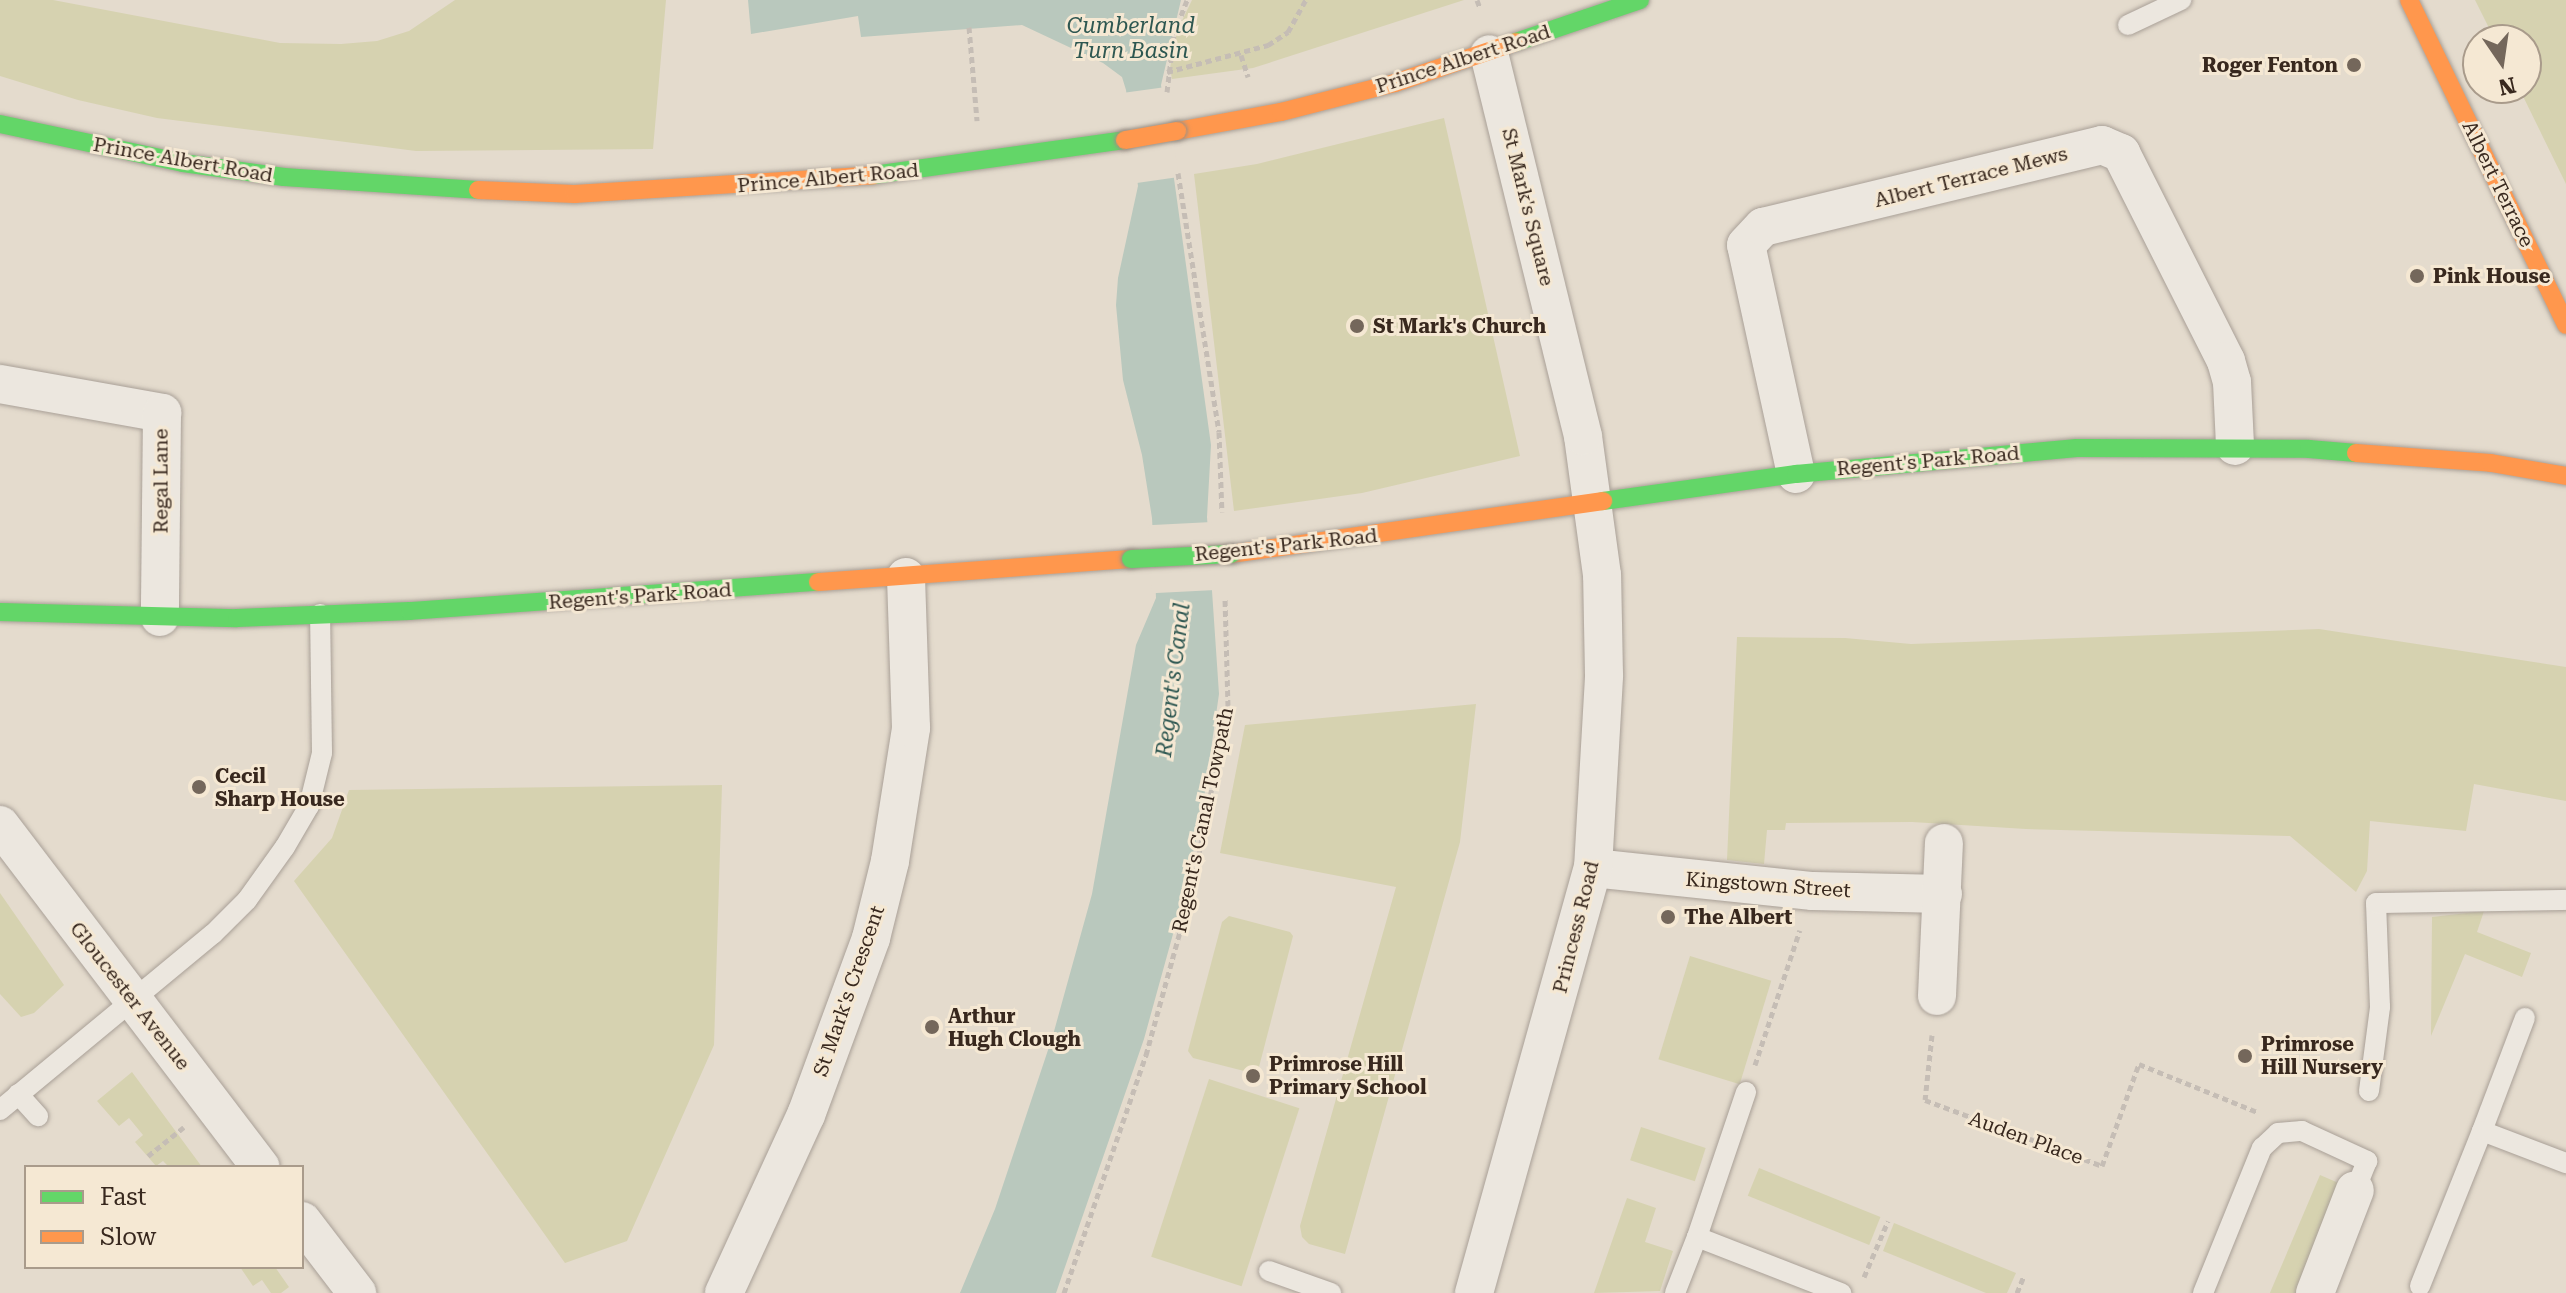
<!DOCTYPE html>
<html>
<head>
<meta charset="utf-8">
<style>
	body { margin:0 }
	#map { position:relative; width:2566px; height:1293px; overflow:hidden; background:#e4dbcd; font-family:"Roboto Serif",serif }
	div>[style] { position:absolute }
	.green>* { inset:0; background:#d6d2b0; transform-origin:0 0 }
	.water>* { inset:0; background:#b9c8bd }
	.pier>* { inset:0; background:#e4dbcd; transform-origin:0 0 }
	.path>* { height:5px; margin-top:-2.5px; transform-origin:0; background:repeating-linear-gradient(90deg,#c5bdb5 0 6px,transparent 0 10px) }
	.roads { filter:drop-shadow(0 0 2px #a9a097) drop-shadow(0 0 2px #a9a097) }
	.lane>* { height:20px; margin:-10px; padding:0 10px; transform-origin:10px; border-radius:10px; background:#ece7df }
	.street>* { height:38px; margin:-19px; padding:0 19px; transform-origin:19px; border-radius:19px; background:#ece7df }
	.fast>* { height:18px; margin:-9px; padding:0 9px; transform-origin:9px; border-radius:9px; background:#63d668 }
	.slow>* { height:18px; margin:-9px; padding:0 9px; transform-origin:9px; border-radius:9px; background:#ff974d }
	.bridges { filter:drop-shadow(0 0 2px #999086) drop-shadow(0 0 2px #999086) }
	.fast-bridge>* { height:18px; margin:-9px; padding:0 9px; transform-origin:9px; border-radius:9px; background:#63d668 }
	.slow-bridge>* { height:18px; margin:-9px; padding:0 9px; transform-origin:9px; border-radius:9px; background:#ff974d }
	.dots>* { width:22px; height:22px; translate:-50% -50%; box-sizing:border-box; border:4px solid #f5e8d3; border-radius:50% }
	span { translate:-50% -50%; white-space:nowrap; text-align:center; line-height:1.15; -webkit-text-stroke:6px #f5e8d3; paint-order:stroke }
	.street-label { font-size:20px; color:#38281e }
	.poi-label { font-size:20px; color:#38281e; font-weight:700 }
	.right { translate:-100% -50%; text-align:right }
	.left { translate:0 -50%; text-align:left }
	.water-label { font-size:22px; color:#2e5751; font-style:italic }
	.legend { position:absolute; left:24px; top:1165px; width:280px; height:104px; box-sizing:border-box; background:#f5e8d3; border:2px solid #a99b8b; margin:0; padding:10px 14px; list-style:none; font-size:24px; color:#38281e }
	.legend li { display:flex; align-items:center; gap:16px; height:40px }
	.legend b { width:40px; border:2px solid #a99b8b }
	.north { position:absolute; left:2462px; top:24px; width:80px; height:80px; box-sizing:border-box; background:#f5e8d3; border:2px solid #a99b8b; border-radius:50%; rotate:167deg; font-size:22px; font-weight:700; line-height:32px; text-align:center; color:#38281e }
	.north::after { content:''; display:block; margin:auto; width:28px; height:36px; background:#74675b; clip-path:polygon(50% 0,100% 100%,50% 72%,0 100%) }
</style>
</head>
<body>
<div id="map">
	<div class="green">
		<i style="clip-path:polygon(0 0,53px 0,280px 43px,341px 44px,377px 41px,409px 31px,455px 0,666px 0,653px 149px,416px 151px,157px 118px,78px 100px,0 76px)"></i>
		<i style="clip-path:polygon(1192px 0,1464px 0,1253px 68px,1172px 79px,1170px 68px,1177px 31px)"></i>
		<i style="clip-path:polygon(2475px 0,2566px 0,2566px 184px,2519px 88px,2526px 88px,2526px 40px,2495px 40px)"></i>
		<i style="clip-path:polygon(1444px 118px,1520px 456px,1362px 493px,1234px 511px,1194px 174px,1257px 164px)"></i>
		<i style="clip-path:polygon(2319px 629px,2566px 667px,2566px 801px,2474px 784px,2466px 831px,2370px 821px,2367px 871px,2356px 892px,2290px 836px,2026px 829px,1912px 822px,1786px 823px,1785px 830px,1767px 830px,1764px 864px,1727px 860px,1737px 637px,1845px 638px,1911px 644px)"></i>
		<i style="clip-path:polygon(1476px 704px,1460px 842px,1345px 1254px,1309px 1244px,1302px 1237px,1300px 1226px,1396px 887px,1220px 853px,1245px 725px)"></i>
		<i style="clip-path:polygon(722px 785px,714px 1045px,627px 1241px,565px 1263px,294px 881px,332px 838px,349px 790px)"></i>
		<i style="clip-path:polygon(0 893px,64px 985px,34px 1013px,21px 1017px,0 994px)"></i>
		<i style="clip-path:polygon(2484px 911px,2477px 932px,2531px 953px,2522px 977px,2465px 954px,2431px 1036px,2432px 917px)"></i>
		<i style="clip-path:polygon(1229px 916px,1290px 932px,1293px 936px,1259px 1067px,1252px 1073px,1193px 1058px,1188px 1051px,1222px 922px)"></i>
		<i style="left:1690px;top:956px;width:85px;height:108px;rotate:17deg"></i>
		<i style="clip-path:polygon(132px 1072px,202px 1167px,169px 1167px,163px 1161px,156px 1166px,135px 1142px,143px 1135px,129px 1118px,119px 1126px,97px 1101px)"></i>
		<i style="left:1209px;top:1079px;width:95px;height:187px;rotate:18deg"></i>
		<i style="left:1641px;top:1127px;width:68px;height:35px;rotate:18deg"></i>
		<i style="left:1759px;top:1168px;width:131px;height:30px;rotate:22deg"></i>
		<i style="left:2320px;top:1175px;width:26px;height:128px;rotate:23deg"></i>
		<i style="clip-path:polygon(1627px 1198px,1656px 1208px,1645px 1242px,1673px 1251px,1660px 1291px,1594px 1293px)"></i>
		<i style="clip-path:polygon(1894px 1223px,2016px 1273px,2007px 1293px,1986px 1293px,1883px 1251px)"></i>
		<i style="clip-path:polygon(240px 1267px,275px 1267px,289px 1287px,281px 1293px,271px 1293px,262px 1280px,253px 1286px)"></i>
	</div>
	<div class="water">
		<i style="clip-path:polygon(748px 0,1181px 0,1161px 85px,1211px 445px,1207px 517px,1219px 694px,1201px 819px,1178px 916px,1144px 1039px,1056px 1293px,960px 1293px,995px 1209px,1053px 1035px,1092px 894px,1136px 645px,1156px 598px,1152px 518px,1142px 455px,1123px 380px,1116px 305px,1118px 278px,1138px 186px,1126px 90px,1122px 77px,1103px 63px,1022px 25px,861px 37px,858px 16px,751px 34px)"></i>
	</div>
	<div class="pier">
		<i style="left:1166px;top:87px;width:91px;height:44px;rotate:82deg"></i>
		<i style="left:1212px;top:522px;width:68px;height:64px;rotate:87deg"></i>
	</div>
	<div class="path">
		<i style="left:1477px;top:0;width:9px;rotate:69deg"></i>
		<i style="left:969px;top:27px;width:94px;rotate:85.1deg"></i>
		<i style="left:1241px;top:55px;width:23px;rotate:72deg"></i>
		<i style="left:1167px;top:72px;width:105px;rotate:-15deg"></i>
		<i style="left:1268px;top:45px;width:24px;rotate:-33deg"></i>
		<i style="left:1288px;top:32px;width:37px;rotate:-61deg"></i>
		<i style="left:1167px;top:92px;width:58px;rotate:-83.1deg"></i>
		<i style="left:1174px;top:34px;width:36px;rotate:-69deg"></i>
		<i style="left:1178px;top:173px;width:262px;rotate:81deg"></i>
		<i style="left:1219px;top:432px;width:80px;rotate:87.9deg"></i>
		<i style="left:1932px;top:1035px;width:65px;rotate:96.1deg"></i>
		<i style="left:1925px;top:1100px;width:189px;rotate:20.4deg"></i>
		<i style="left:2102px;top:1166px;width:109px;rotate:-70.1deg"></i>
		<i style="left:2139px;top:1064px;width:127px;rotate:22.1deg"></i>
		<i style="left:1755px;top:1065px;width:142px;rotate:-71.6deg"></i>
		<i style="left:148px;top:1156px;width:46px;rotate:-38.9deg"></i>
		<i style="left:1864px;top:1277px;width:61px;rotate:-66.8deg"></i>
		<i style="left:1064px;top:1293px;width:252px;rotate:-71deg"></i>
		<i style="left:1146px;top:1055px;width:177px;rotate:-74.6deg"></i>
		<i style="left:1193px;top:884px;width:181px;rotate:-78.9deg"></i>
		<i style="left:1228px;top:706px;width:108px;rotate:-91.6deg"></i>
		<i style="left:2017px;top:1293px;width:18px;rotate:-68deg"></i>
	</div>
	<div class="roads">
		<div class="lane">
			<i style="left:2128px;top:25px;width:59px;rotate:-25.3deg"></i>
			<i style="left:2369px;top:1091px;width:85px;rotate:-82.5deg"></i>
			<i style="left:2380px;top:1007px;width:104px;rotate:-92.2deg"></i>
			<i style="left:2376px;top:903px;width:190px;rotate:-0.9deg"></i>
			<i style="left:18px;top:1094px;width:30px;rotate:48deg"></i>
			<i style="left:0;top:1110px;width:276px;rotate:-39.6deg"></i>
			<i style="left:213px;top:934px;width:48px;rotate:-45deg"></i>
			<i style="left:247px;top:900px;width:65px;rotate:-54.4deg"></i>
			<i style="left:285px;top:847px;width:48px;rotate:-59.7deg"></i>
			<i style="left:309px;top:806px;width:55px;rotate:-76.2deg"></i>
			<i style="left:322px;top:753px;width:139px;rotate:-90.8deg"></i>
			<i style="left:2482px;top:1131px;width:121px;rotate:-69.2deg"></i>
			<i style="left:1697px;top:1237px;width:153px;rotate:-71.3deg"></i>
			<i style="left:1269px;top:1271px;width:66px;rotate:19.5deg"></i>
			<i style="left:2420px;top:1286px;width:167px;rotate:-68.2deg"></i>
			<i style="left:2482px;top:1131px;width:90px;rotate:20.9deg"></i>
			<i style="left:1675px;top:1293px;width:60px;rotate:-68.6deg"></i>
			<i style="left:1697px;top:1237px;width:155px;rotate:21.3deg"></i>
			<i style="left:2203px;top:1293px;width:157px;rotate:-67.9deg"></i>
			<i style="left:2262px;top:1148px;width:22px;rotate:-43deg"></i>
			<i style="left:2278px;top:1133px;width:24px;rotate:-5deg"></i>
			<i style="left:2302px;top:1131px;width:72px;rotate:24.8deg"></i>
			<i style="left:2367px;top:1161px;width:31px;rotate:112deg"></i>
		</div>
		<div class="street">
			<i style="left:0;top:384px;width:165px;rotate:10.1deg"></i>
			<i style="left:162px;top:413px;width:204px;rotate:90.6deg"></i>
			<i style="left:1796px;top:474px;width:234px;rotate:-102.3deg"></i>
			<i style="left:1746px;top:245px;width:25px;rotate:-47deg"></i>
			<i style="left:1763px;top:227px;width:349px;rotate:-13.6deg"></i>
			<i style="left:2102px;top:145px;width:21px;rotate:23deg"></i>
			<i style="left:2121px;top:153px;width:233px;rotate:63.2deg"></i>
			<i style="left:2226px;top:361px;width:22px;rotate:74deg"></i>
			<i style="left:2232px;top:382px;width:64px;rotate:87.3deg"></i>
			<i style="left:0;top:825px;width:430px;rotate:52.7deg"></i>
			<i style="left:1593px;top:868px;width:221px;rotate:6deg"></i>
			<i style="left:1813px;top:891px;width:130px;rotate:1.3deg"></i>
			<i style="left:1937px;top:996px;width:153px;rotate:-87.4deg"></i>
			<i style="left:302px;top:1221px;width:91px;rotate:52.6deg"></i>
			<i style="left:724px;top:1293px;width:196px;rotate:-65.3deg"></i>
			<i style="left:806px;top:1115px;width:189px;rotate:-69.8deg"></i>
			<i style="left:871px;top:938px;width:79px;rotate:-76.1deg"></i>
			<i style="left:890px;top:861px;width:135px;rotate:-81deg"></i>
			<i style="left:911px;top:728px;width:151px;rotate:-91.9deg"></i>
			<i style="left:1474px;top:1293px;width:441px;rotate:-74.4deg"></i>
			<i style="left:1593px;top:868px;width:193px;rotate:-86.7deg"></i>
			<i style="left:1604px;top:675px;width:100px;rotate:-91.1deg"></i>
			<i style="left:1602px;top:575px;width:140px;rotate:-97.8deg"></i>
			<i style="left:1583px;top:436px;width:393px;rotate:-103.8deg"></i>
			<i style="left:2315px;top:1293px;width:110px;rotate:-68.8deg"></i>
		</div>
		<div class="fast">
			<i style="left:1516px;top:42px;width:131px;rotate:-18.7deg"></i>
			<i style="left:0;top:124px;width:187px;rotate:12deg"></i>
			<i style="left:183px;top:163px;width:102px;rotate:7.9deg"></i>
			<i style="left:284px;top:177px;width:194px;rotate:3.8deg"></i>
			<i style="left:873px;top:175px;width:254px;rotate:-7.9deg"></i>
			<i style="left:1603px;top:501px;width:195px;rotate:-8deg"></i>
			<i style="left:1796px;top:474px;width:282px;rotate:-5.3deg"></i>
			<i style="left:2077px;top:448px;width:232px;rotate:0.2deg"></i>
			<i style="left:2309px;top:449px;width:47px;rotate:4.9deg"></i>
			<i style="left:0;top:612px;width:237px;rotate:1.5deg"></i>
			<i style="left:237px;top:618px;width:173px;rotate:-2.3deg"></i>
			<i style="left:410px;top:611px;width:409px;rotate:-4.1deg"></i>
		</div>
		<div class="slow">
			<i style="left:2409px;top:0;width:361px;rotate:64.2deg"></i>
			<i style="left:1177px;top:131px;width:106px;rotate:-10.4deg"></i>
			<i style="left:1281px;top:112px;width:118px;rotate:-14.3deg"></i>
			<i style="left:1395px;top:83px;width:128px;rotate:-18.7deg"></i>
			<i style="left:478px;top:190px;width:97px;rotate:2.4deg"></i>
			<i style="left:575px;top:194px;width:299px;rotate:-3.6deg"></i>
			<i style="left:2356px;top:453px;width:135px;rotate:4.2deg"></i>
			<i style="left:2491px;top:463px;width:76px;rotate:9.8deg"></i>
			<i style="left:1231px;top:554px;width:376px;rotate:-8.1deg"></i>
			<i style="left:818px;top:582px;width:314px;rotate:-4.2deg"></i>
		</div>
	</div>
	<div class="bridges">
		<div class="fast-bridge">
			<i style="left:1131px;top:559px;width:100px;rotate:-2.9deg"></i>
		</div>
		<div class="slow-bridge">
			<i style="left:1125px;top:140px;width:53px;rotate:-9.8deg"></i>
		</div>
	</div>
	<div class="dots">
		<i style="left:2354px;top:65px;background:#74675b"></i>
		<i style="left:2417px;top:276px;background:#74675b"></i>
		<i style="left:1357px;top:326px;background:#74675b"></i>
		<i style="left:199px;top:787px;background:#74675b"></i>
		<i style="left:1668px;top:917px;background:#74675b"></i>
		<i style="left:932px;top:1027px;background:#74675b"></i>
		<i style="left:2245px;top:1056px;background:#74675b"></i>
		<i style="left:1253px;top:1076px;background:#74675b"></i>
	</div>
	<div class="street-label">
		<span style="left:1463px;top:59px;rotate:-18deg">Prince Albert Road</span>
		<span style="left:183px;top:160px;rotate:10deg">Prince Albert Road</span>
		<span style="left:1971px;top:177px;rotate:-14deg">Albert Terrace Mews</span>
		<span style="left:828px;top:178px;rotate:-5deg">Prince Albert Road</span>
		<span style="left:2498px;top:184px;rotate:64deg">Albert Terrace</span>
		<span style="left:1528px;top:207px;rotate:76deg">St Mark's Square</span>
		<span style="left:1928px;top:461px;rotate:-5deg">Regent's Park Road</span>
		<span style="left:161px;top:481px;rotate:-90deg">Regal Lane</span>
		<span style="left:1286px;top:545px;rotate:-6deg">Regent's Park Road</span>
		<span style="left:640px;top:596px;rotate:-4deg">Regent's Park Road</span>
		<span style="left:1203px;top:820px;rotate:-78deg">Regent's Canal Towpath</span>
		<span style="left:1768px;top:885px;rotate:4deg">Kingstown Street</span>
		<span style="left:1576px;top:927px;rotate:-76deg">Princess Road</span>
		<span style="left:849px;top:991px;rotate:-71deg">St Mark's Crescent</span>
		<span style="left:130px;top:996px;rotate:52deg">Gloucester Avenue</span>
		<span style="left:2026px;top:1138px;rotate:20deg">Auden Place</span>
	</div>
	<div class="poi-label">
		<span class="right" style="left:2338px;top:65px">Roger Fenton</span>
		<span class="left" style="left:2433px;top:276px">Pink House</span>
		<span class="left" style="left:1373px;top:326px">St Mark's Church</span>
		<span class="left" style="left:215px;top:788px">Cecil<br>Sharp House</span>
		<span class="left" style="left:1684px;top:917px">The Albert</span>
		<span class="left" style="left:948px;top:1028px">Arthur<br>Hugh Clough</span>
		<span class="left" style="left:2261px;top:1056px">Primrose<br>Hill Nursery</span>
		<span class="left" style="left:1269px;top:1076px">Primrose Hill<br>Primary School</span>
	</div>
	<div class="water-label">
		<span style="left:1131px;top:38px">Cumberland<br>Turn Basin</span>
		<span style="left:1173px;top:680px;rotate:-83deg">Regent's Canal</span>
	</div>
	<ul class="legend">
	<li><b style="height:10px;background:#63d668"></b>Fast</li>
	<li><b style="height:10px;background:#ff974d"></b>Slow</li>
	</ul>
	<div class="north">N</div>
</div>
</body>
</html>
